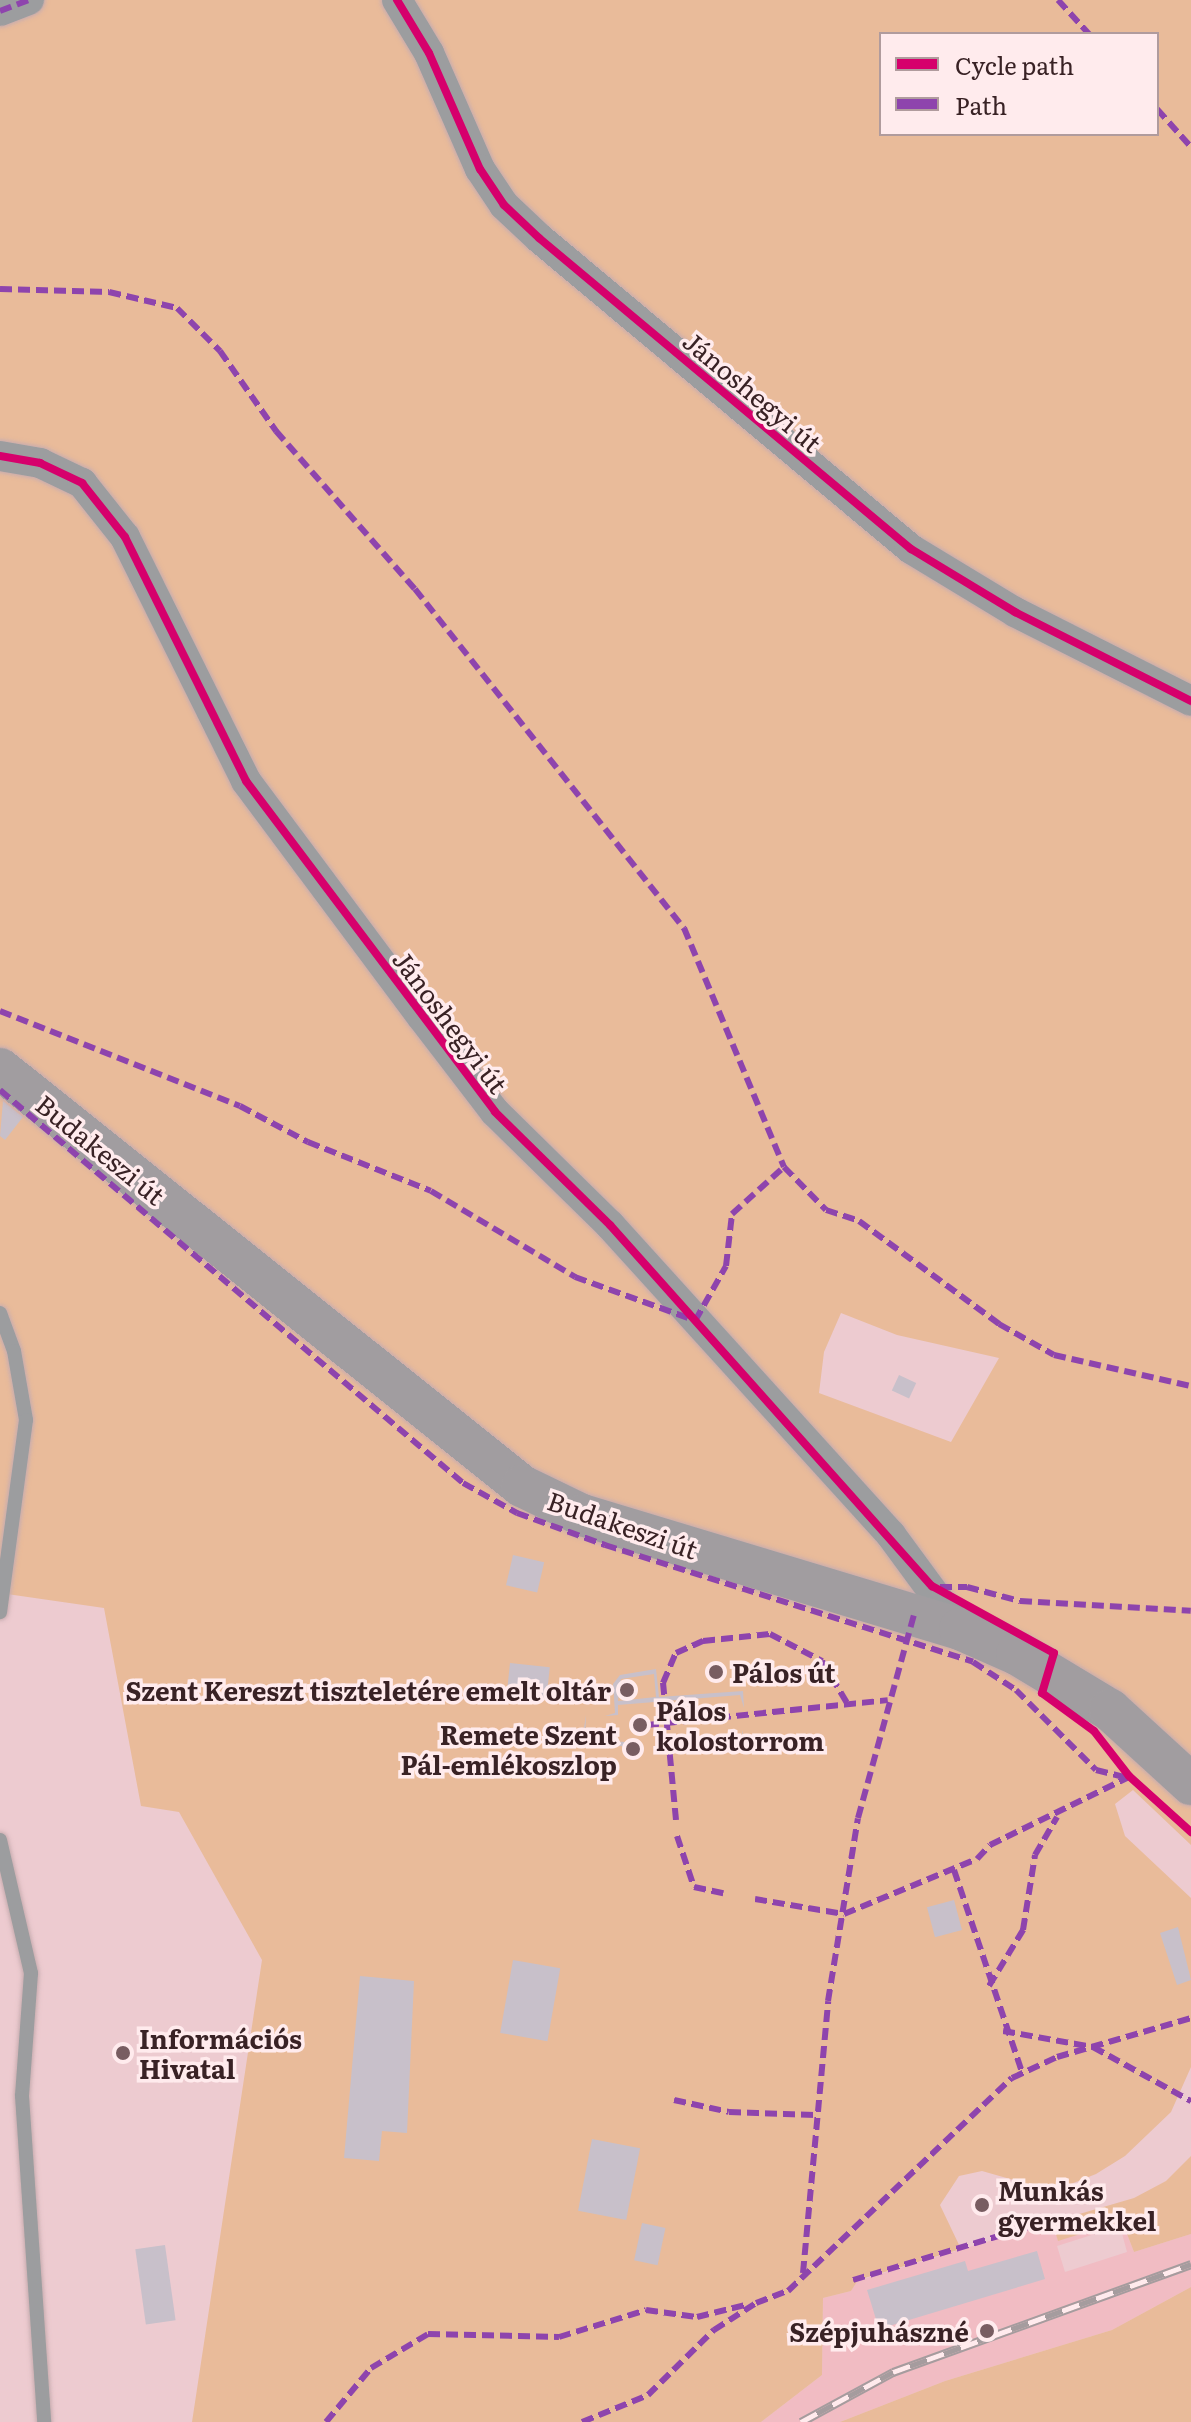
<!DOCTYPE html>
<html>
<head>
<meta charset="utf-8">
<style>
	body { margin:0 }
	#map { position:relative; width:1191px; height:2422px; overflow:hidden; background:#edcbd0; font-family:Literata,serif }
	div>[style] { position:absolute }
	.built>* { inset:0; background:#f1bcc3 }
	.green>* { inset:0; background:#e9bb9a }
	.building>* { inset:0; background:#c8c0ca; transform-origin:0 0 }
	.roads { filter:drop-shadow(0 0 2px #c7acaf) drop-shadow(0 0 2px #c7acaf) }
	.service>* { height:14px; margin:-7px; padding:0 7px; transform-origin:7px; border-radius:7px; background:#9c9d9f }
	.minor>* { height:30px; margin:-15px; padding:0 15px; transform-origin:15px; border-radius:15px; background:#9c9d9f }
	.secondary>* { height:42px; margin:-21px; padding:0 21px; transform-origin:21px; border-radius:21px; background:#a19da0 }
	.rail>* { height:9px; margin-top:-4.5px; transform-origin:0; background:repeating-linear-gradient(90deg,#ffebed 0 18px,#a59c9e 0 36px); box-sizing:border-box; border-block:2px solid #a59c9e }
	.quiet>* { height:6px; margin-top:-3px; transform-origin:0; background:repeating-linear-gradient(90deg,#8e44ad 0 12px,transparent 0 18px) }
	.cycleway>* { height:8px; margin:-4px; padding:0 4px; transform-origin:4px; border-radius:4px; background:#d6006c }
	.dots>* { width:22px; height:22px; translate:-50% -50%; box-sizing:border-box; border:4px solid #ffebed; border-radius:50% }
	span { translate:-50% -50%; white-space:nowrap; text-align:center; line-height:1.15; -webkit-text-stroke:7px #ffebed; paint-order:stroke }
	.street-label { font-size:26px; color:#392225 }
	.poi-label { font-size:26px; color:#392225; font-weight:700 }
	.left { translate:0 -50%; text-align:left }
	.right { translate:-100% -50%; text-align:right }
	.legend { position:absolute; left:879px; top:32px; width:280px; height:104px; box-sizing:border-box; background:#ffebed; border:2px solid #b09b9d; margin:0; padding:10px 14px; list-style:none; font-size:24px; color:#392225 }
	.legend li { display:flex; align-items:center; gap:16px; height:40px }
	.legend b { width:40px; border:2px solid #b09b9d }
</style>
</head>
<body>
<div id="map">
	<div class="built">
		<i style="clip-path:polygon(evenodd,1122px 2221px,1134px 2252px,1191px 2234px,1191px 2287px,1112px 2330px,945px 2381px,840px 2422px,761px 2422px,822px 2375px,823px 2298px,851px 2291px,857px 2281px,1052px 2222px,1058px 2240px,1122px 2221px,1120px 2226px,1127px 2252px,1065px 2272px,1057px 2246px,1120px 2226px)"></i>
	</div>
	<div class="green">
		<i style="clip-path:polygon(evenodd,0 0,1191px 0,1191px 1845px,1133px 1790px,1115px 1804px,1125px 1836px,1191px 1898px,1191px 2067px,1171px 2112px,1125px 2156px,1096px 2174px,1066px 2186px,1035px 2186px,982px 2171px,959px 2176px,940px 2205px,961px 2249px,858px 2280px,851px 2291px,823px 2298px,822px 2375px,761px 2422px,192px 2422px,262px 1960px,179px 1812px,141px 1806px,104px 1608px,0 1593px,0 0,881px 34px,1157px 34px,1157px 134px,881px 134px,881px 34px,0 0,841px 1313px,897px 1335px,999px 1358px,951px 1442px,819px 1393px,824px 1352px,841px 1313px)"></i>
		<i style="clip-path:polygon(1191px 2156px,1191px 2234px,1134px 2252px,1122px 2221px,1058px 2241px,1052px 2222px,1134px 2198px,1166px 2181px)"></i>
		<i style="clip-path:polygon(1191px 2287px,1191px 2422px,840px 2422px,945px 2381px,1112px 2330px)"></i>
	</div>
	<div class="building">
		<i style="clip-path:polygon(3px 1101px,23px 1117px,5px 1140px,0 1136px)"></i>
		<i style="left:899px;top:1375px;width:19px;height:17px;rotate:25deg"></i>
		<i style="left:513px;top:1555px;width:32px;height:31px;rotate:13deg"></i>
		<i style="left:510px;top:1663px;width:40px;height:33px;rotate:6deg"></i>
		<i style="clip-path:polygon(evenodd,656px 1669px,659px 1697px,743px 1691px,744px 1708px,740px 1695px,618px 1705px,618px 1715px,605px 1716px,615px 1713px,613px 1684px,620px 1675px,656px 1669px,654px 1674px,656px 1697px,618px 1701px,621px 1679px,654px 1674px)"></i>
		<i style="clip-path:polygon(586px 1715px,585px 1739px,625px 1742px,626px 1756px,622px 1746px,590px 1747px,582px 1741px)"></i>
		<i style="clip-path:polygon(742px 1730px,747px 1748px,676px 1754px,743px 1745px)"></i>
		<i style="left:954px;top:1900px;width:31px;height:28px;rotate:75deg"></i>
		<i style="clip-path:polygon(1178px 1927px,1191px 1980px,1177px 1985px,1160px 1933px)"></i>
		<i style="left:513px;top:1960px;width:48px;height:74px;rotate:10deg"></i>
		<i style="clip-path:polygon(360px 1976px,414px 1981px,407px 2133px,382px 2131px,379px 2161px,344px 2158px)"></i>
		<i style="left:592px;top:2139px;width:49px;height:73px;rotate:11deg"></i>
		<i style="left:642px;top:2223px;width:24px;height:38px;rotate:12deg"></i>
		<i style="left:165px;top:2245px;width:76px;height:30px;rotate:82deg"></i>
		<i style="clip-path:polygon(1037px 2251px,1045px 2279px,879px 2329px,867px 2290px,965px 2261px,968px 2271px)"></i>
	</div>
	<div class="roads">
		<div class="service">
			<i style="left:0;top:1313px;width:40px;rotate:69.8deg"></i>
			<i style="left:14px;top:1351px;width:70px;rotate:80.1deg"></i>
			<i style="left:26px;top:1420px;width:194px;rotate:97.7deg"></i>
			<i style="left:0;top:1840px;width:137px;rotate:76.9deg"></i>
			<i style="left:31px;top:1973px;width:123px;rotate:94.2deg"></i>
			<i style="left:22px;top:2096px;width:327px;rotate:86.1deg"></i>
		</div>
		<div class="minor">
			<i style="left:397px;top:0;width:62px;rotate:58.9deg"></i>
			<i style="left:429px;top:53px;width:127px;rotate:66.3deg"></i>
			<i style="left:480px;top:169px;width:43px;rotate:56.3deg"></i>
			<i style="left:504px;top:205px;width:48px;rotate:43.3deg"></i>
			<i style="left:539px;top:238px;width:485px;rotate:39.9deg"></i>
			<i style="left:911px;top:549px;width:122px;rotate:31.2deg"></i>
			<i style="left:1015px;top:612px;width:197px;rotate:26.8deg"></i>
			<i style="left:0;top:11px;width:31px;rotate:-21deg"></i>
			<i style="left:0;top:456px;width:41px;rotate:9.9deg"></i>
			<i style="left:40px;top:463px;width:47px;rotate:25.5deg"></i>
			<i style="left:82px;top:483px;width:69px;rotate:51.5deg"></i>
			<i style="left:125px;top:537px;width:272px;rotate:63.6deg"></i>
			<i style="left:246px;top:781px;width:294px;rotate:53.3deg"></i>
			<i style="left:422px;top:1017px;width:120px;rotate:52.5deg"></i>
			<i style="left:495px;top:1112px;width:161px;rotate:44.5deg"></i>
			<i style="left:610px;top:1225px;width:418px;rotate:47.8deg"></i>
			<i style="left:891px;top:1535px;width:117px;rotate:53.7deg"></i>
		</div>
		<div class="secondary">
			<i style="left:0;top:1069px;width:668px;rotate:38.62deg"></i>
			<i style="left:522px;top:1486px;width:67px;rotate:25.8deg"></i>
			<i style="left:582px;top:1515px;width:395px;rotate:16.8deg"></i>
			<i style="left:960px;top:1629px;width:62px;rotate:23.7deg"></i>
			<i style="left:1017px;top:1654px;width:109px;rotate:31.1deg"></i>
			<i style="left:1110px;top:1710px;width:110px;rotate:42.4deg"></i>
		</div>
	</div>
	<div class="rail">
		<i style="left:801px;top:2422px;width:105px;rotate:-28.5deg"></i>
		<i style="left:893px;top:2372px;width:317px;rotate:-19.9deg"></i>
	</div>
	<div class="quiet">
		<i style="left:1058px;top:0;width:46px;rotate:47.6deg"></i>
		<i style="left:0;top:11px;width:31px;rotate:-21deg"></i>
		<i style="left:1157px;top:109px;width:51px;rotate:48.2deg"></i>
		<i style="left:0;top:289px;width:109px;rotate:1.6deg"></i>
		<i style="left:109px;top:292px;width:70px;rotate:13.2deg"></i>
		<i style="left:177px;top:308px;width:61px;rotate:45deg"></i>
		<i style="left:220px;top:351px;width:98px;rotate:55deg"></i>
		<i style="left:276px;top:431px;width:210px;rotate:48.7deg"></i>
		<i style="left:415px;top:589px;width:433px;rotate:51.6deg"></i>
		<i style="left:684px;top:928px;width:259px;rotate:67.3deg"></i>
		<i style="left:784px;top:1167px;width:60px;rotate:45.7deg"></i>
		<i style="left:826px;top:1210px;width:35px;rotate:18deg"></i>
		<i style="left:859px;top:1221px;width:174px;rotate:36.3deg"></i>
		<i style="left:999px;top:1324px;width:63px;rotate:29.4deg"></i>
		<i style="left:1054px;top:1355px;width:140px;rotate:12.8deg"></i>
		<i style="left:0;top:1011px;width:258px;rotate:21.6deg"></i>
		<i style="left:240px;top:1106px;width:77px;rotate:27.9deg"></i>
		<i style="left:308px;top:1142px;width:132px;rotate:21.7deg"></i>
		<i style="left:431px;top:1191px;width:168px;rotate:30.8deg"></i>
		<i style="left:575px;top:1277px;width:120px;rotate:19.9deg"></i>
		<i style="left:0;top:1090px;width:607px;rotate:40.32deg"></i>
		<i style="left:463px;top:1483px;width:62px;rotate:29.1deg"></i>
		<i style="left:517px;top:1513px;width:94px;rotate:20deg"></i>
		<i style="left:605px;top:1545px;width:386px;rotate:17.6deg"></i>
		<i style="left:973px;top:1662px;width:51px;rotate:33.1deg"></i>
		<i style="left:1016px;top:1690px;width:113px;rotate:45deg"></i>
		<i style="left:1096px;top:1770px;width:30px;rotate:14deg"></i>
		<i style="left:695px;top:1321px;width:63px;rotate:-60.6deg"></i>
		<i style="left:726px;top:1266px;width:52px;rotate:-83.4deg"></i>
		<i style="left:732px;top:1214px;width:70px;rotate:-42.1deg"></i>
		<i style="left:940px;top:1587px;width:27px"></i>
		<i style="left:967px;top:1587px;width:55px;rotate:14.8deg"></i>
		<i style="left:1020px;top:1601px;width:171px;rotate:3.3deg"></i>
		<i style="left:647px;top:1725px;width:242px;rotate:-5.9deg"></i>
		<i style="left:676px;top:1820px;width:138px;rotate:-95.4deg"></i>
		<i style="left:663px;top:1683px;width:33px;rotate:-67deg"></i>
		<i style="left:676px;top:1653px;width:30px;rotate:-24deg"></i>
		<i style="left:703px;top:1641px;width:67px;rotate:-6deg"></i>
		<i style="left:770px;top:1634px;width:59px;rotate:27.4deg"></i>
		<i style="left:822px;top:1661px;width:49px;rotate:59.2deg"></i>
		<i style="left:677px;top:1836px;width:54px;rotate:71.6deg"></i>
		<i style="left:694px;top:1887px;width:30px;rotate:12deg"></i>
		<i style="left:954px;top:1870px;width:213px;rotate:71.4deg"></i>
		<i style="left:755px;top:1899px;width:90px;rotate:9.6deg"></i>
		<i style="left:844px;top:1914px;width:144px;rotate:-22.5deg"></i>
		<i style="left:977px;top:1859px;width:19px;rotate:-47deg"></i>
		<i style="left:990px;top:1845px;width:153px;rotate:-26.1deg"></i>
		<i style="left:989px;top:1986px;width:66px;rotate:-58.7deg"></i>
		<i style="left:1023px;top:1930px;width:76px;rotate:-80.9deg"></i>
		<i style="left:1035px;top:1855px;width:44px;rotate:-59.9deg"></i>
		<i style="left:1003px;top:2031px;width:91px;rotate:10.1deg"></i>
		<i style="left:1093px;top:2047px;width:112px;rotate:28.9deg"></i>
		<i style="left:674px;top:2100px;width:56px;rotate:12.3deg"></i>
		<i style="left:729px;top:2112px;width:86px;rotate:2deg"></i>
		<i style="left:803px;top:2273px;width:273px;rotate:-84.7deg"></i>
		<i style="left:828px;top:2001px;width:185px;rotate:-80.7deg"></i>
		<i style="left:858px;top:1818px;width:211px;rotate:-74.6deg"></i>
		<i style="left:853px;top:2280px;width:194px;rotate:-16.8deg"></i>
		<i style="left:326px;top:2422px;width:70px;rotate:-50.2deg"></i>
		<i style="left:371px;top:2368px;width:66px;rotate:-30.8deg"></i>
		<i style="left:428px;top:2334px;width:131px;rotate:1.3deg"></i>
		<i style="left:559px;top:2337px;width:91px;rotate:-17.2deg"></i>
		<i style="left:646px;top:2310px;width:51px;rotate:7.8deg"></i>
		<i style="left:697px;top:2317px;width:49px;rotate:-14deg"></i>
		<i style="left:582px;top:2422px;width:71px;rotate:-22.2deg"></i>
		<i style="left:648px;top:2395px;width:93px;rotate:-44.6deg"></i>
		<i style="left:714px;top:2330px;width:50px;rotate:-32.7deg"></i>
		<i style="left:756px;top:2303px;width:34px;rotate:-21deg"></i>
		<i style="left:788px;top:2291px;width:309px;rotate:-43.6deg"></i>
		<i style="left:1012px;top:2078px;width:50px;rotate:-25deg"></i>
		<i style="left:1057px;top:2057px;width:140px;rotate:-16.2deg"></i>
	</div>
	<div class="cycleway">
		<i style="left:397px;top:0;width:62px;rotate:58.9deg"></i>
		<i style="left:429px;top:53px;width:127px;rotate:66.3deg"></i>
		<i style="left:480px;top:169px;width:43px;rotate:56.3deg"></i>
		<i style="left:504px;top:205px;width:48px;rotate:43.3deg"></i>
		<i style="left:539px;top:238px;width:485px;rotate:39.9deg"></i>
		<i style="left:911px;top:549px;width:122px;rotate:31.2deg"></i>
		<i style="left:1015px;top:612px;width:197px;rotate:26.8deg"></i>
		<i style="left:0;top:456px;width:41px;rotate:9.9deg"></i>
		<i style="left:40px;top:463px;width:47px;rotate:25.5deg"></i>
		<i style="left:82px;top:483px;width:69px;rotate:51.5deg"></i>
		<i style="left:125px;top:537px;width:272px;rotate:63.6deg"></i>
		<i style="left:246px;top:781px;width:414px;rotate:53deg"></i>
		<i style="left:495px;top:1112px;width:161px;rotate:44.5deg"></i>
		<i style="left:610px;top:1225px;width:484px;rotate:48.3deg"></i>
		<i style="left:932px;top:1586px;width:139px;rotate:28.8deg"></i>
		<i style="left:1054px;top:1653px;width:42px;rotate:106.7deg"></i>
		<i style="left:1042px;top:1693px;width:64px;rotate:36.2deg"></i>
		<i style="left:1094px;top:1731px;width:57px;rotate:52.1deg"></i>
		<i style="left:1129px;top:1776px;width:84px;rotate:42.1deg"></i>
	</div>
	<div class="dots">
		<i style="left:716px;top:1672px;background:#785d61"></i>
		<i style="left:627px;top:1690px;background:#785d61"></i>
		<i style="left:640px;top:1725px;background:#785d61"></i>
		<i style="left:633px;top:1749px;background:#785d61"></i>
		<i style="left:123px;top:2053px;background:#785d61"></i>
		<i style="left:982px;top:2205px;background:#785d61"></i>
		<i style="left:987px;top:2331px;background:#785d61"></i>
	</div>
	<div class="street-label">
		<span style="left:753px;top:391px;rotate:40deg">Jánoshegyi út</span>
		<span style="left:451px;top:1021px;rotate:53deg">Jánoshegyi út</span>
		<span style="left:101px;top:1149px;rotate:39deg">Budakeszi út</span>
		<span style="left:623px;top:1524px;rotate:19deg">Budakeszi út</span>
	</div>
	<div class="poi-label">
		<span class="left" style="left:732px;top:1672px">Pálos út</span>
		<span class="right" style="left:611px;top:1690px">Szent Kereszt tiszteletére emelt oltár</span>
		<span class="left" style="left:656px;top:1725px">Pálos<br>kolostorrom</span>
		<span class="right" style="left:617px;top:1749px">Remete Szent<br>Pál-emlékoszlop</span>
		<span class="left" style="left:139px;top:2053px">Információs<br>Hivatal</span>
		<span class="left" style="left:998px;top:2205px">Munkás<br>gyermekkel</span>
		<span class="right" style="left:969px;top:2331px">Szépjuhászné</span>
	</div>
	<ul class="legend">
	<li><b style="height:10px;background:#d6006c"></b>Cycle path</li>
	<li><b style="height:10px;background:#8e44ad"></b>Path</li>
	</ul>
</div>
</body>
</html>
